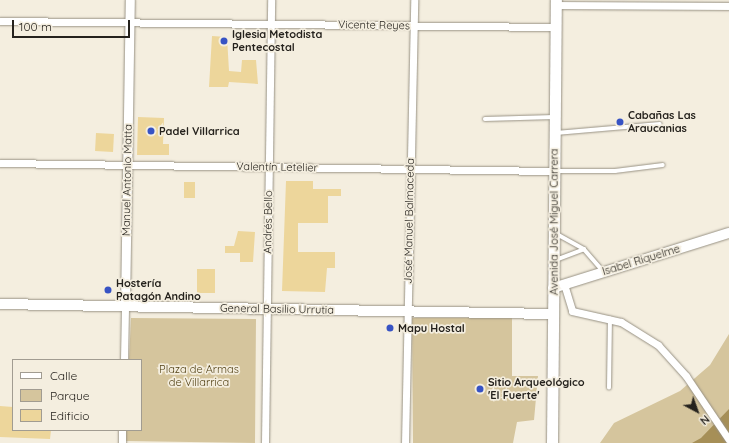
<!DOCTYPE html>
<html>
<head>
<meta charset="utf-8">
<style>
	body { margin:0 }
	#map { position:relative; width:729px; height:443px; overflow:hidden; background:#f4eedf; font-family:Quicksand,sans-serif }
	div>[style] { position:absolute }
	.green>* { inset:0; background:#d5c59d }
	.water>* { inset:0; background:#a68f57 }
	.building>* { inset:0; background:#edd69b; transform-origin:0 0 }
	.roads { filter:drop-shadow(0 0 1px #989284) drop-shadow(0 0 1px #989284) }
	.service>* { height:3.5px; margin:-1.75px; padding:0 1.75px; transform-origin:1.75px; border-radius:1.75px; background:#fff }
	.minor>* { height:7px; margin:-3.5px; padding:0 3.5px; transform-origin:3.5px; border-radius:3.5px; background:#fff }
	.tertiary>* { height:9px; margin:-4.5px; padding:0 4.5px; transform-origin:4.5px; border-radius:4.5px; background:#fff }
	.secondary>* { height:10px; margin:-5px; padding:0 5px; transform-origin:5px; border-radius:5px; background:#fff }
	.primary>* { height:11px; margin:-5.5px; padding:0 5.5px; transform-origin:5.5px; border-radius:5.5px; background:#fff }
	.dots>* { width:11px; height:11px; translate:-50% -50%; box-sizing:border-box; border:2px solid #f4eedf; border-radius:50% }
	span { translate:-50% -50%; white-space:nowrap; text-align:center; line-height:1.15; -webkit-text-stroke:3.5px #f4eedf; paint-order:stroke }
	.street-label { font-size:11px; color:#25221d }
	.poi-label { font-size:11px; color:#25221d; font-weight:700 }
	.left { translate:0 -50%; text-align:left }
	.park-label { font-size:11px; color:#534215 }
	.legend { position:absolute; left:12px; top:359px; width:130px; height:72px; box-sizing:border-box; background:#f4eedf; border:1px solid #a19c91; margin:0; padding:5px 7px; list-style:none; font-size:12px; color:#25221d }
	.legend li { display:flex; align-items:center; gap:8px; height:20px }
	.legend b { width:20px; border:1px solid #a19c91 }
	.north { position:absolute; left:677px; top:391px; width:40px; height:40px; -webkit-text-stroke:3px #f4eedf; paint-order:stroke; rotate:139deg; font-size:11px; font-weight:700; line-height:16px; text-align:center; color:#25221d }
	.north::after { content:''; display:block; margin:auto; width:14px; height:18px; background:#25221d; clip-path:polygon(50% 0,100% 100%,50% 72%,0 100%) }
	.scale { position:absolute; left:12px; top:20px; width:118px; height:18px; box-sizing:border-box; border:2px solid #25221d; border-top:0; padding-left:5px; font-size:12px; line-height:14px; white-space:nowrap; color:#25221d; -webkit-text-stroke:3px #f4eedf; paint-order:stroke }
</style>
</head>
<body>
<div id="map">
	<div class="green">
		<i style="clip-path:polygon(131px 318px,256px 319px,255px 443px,125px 441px,126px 430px,141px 430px,141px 360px,129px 360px)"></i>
		<i style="clip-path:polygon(412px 318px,512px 318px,512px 376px,538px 376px,534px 420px,517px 422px,513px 443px,413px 443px)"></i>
		<i style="clip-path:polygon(729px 334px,729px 443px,600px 443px,614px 423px,680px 391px,710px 365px)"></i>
	</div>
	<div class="water">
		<i style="clip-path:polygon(729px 409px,729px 443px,692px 443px,701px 438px)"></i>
	</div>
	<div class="building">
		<i style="clip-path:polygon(212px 36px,227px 37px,229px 71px,241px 72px,242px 60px,256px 60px,258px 84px,229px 82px,228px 87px,209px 87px)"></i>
		<i style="clip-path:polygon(138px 117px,164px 118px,163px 144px,169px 144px,169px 155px,137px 155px)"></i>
		<i style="left:96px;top:133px;width:18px;height:18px;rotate:3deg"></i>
		<i style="clip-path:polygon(286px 181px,313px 181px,313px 189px,341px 189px,341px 196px,328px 196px,328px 223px,298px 223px,298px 252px,335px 252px,335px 268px,327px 268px,325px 292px,282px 291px)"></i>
		<i style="left:184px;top:182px;width:11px;height:16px"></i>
		<i style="clip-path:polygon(238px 231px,255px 232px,253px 262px,240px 262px,240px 253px,225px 253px,225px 246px,234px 246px)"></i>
		<i style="left:197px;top:269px;width:18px;height:24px"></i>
		<i style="clip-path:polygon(0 406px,13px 407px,13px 430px,51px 430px,50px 439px,0 437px)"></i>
	</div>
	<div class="roads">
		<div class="service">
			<i style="left:485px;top:119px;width:69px;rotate:-1.7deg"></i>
			<i style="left:556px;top:133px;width:104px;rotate:-4.9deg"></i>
			<i style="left:557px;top:171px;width:58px"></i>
			<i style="left:615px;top:171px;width:48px;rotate:-7.1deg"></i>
			<i style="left:557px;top:234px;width:31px;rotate:29deg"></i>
			<i style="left:584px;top:249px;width:29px;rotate:49deg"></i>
			<i style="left:556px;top:260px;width:30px;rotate:-21deg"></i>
			<i style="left:609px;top:388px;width:69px;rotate:-89.2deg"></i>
		</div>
		<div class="minor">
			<i style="left:556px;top:5px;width:173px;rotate:0.3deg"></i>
			<i style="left:0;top:21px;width:555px;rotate:0.62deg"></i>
			<i style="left:0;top:163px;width:554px;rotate:0.83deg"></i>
			<i style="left:564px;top:284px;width:28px;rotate:73deg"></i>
			<i style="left:572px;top:311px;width:50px;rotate:12.7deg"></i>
			<i style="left:621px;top:322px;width:44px;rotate:31.9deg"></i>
			<i style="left:658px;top:345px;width:42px;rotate:47.9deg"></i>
			<i style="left:686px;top:376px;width:77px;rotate:56.1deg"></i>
			<i style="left:124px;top:360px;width:54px;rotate:-88.9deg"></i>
			<i style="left:122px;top:443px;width:13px;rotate:-90deg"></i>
			<i style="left:265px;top:443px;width:443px;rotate:-89.2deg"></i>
			<i style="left:405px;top:443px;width:443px;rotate:-88.8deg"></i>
		</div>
		<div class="tertiary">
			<i style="left:125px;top:306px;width:306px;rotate:-89.1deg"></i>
		</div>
		<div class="secondary">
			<i style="left:553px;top:288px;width:184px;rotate:-17.4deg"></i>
			<i style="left:0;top:304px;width:553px;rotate:1.04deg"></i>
		</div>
		<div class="primary">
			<i style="left:552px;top:443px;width:443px;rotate:-89.5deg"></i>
		</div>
	</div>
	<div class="dots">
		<i style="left:224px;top:41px;background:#3753c4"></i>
		<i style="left:620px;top:122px;background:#3753c4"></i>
		<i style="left:151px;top:131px;background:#3753c4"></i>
		<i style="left:108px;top:290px;background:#3753c4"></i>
		<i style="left:390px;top:328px;background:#3753c4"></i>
		<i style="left:480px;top:389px;background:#3753c4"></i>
	</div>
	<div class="street-label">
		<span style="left:374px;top:25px;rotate:1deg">Vicente Reyes</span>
		<span style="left:277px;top:167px;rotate:1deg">Valentín Letelier</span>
		<span style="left:127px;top:180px;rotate:-89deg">Manuel Antonio Matta</span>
		<span style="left:409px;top:221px;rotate:-89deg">José Manuel Balmaceda</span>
		<span style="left:268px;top:222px;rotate:-89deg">Andrés Bello</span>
		<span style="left:554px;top:222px;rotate:-90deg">Avenida José Miguel Carrera</span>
		<span style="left:641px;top:260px;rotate:-17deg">Isabel Riquelme</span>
		<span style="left:277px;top:309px;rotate:1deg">General Basilio Urrutia</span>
	</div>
	<div class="poi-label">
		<span class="left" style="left:232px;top:41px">Iglesia Metodista<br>Pentecostal</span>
		<span class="left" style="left:628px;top:122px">Cabañas Las<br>Araucanias</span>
		<span class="left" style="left:159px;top:131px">Padel Villarrica</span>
		<span class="left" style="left:116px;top:290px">Hostería<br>Patagón Andino</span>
		<span class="left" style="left:398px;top:328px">Mapu Hostal</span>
		<span class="left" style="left:488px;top:389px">Sitio Arqueológico<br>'El Fuerte'</span>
	</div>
	<div class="park-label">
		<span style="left:199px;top:376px">Plaza de Armas<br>de Villarrica</span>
	</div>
	<ul class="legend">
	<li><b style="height:5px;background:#fff"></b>Calle</li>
	<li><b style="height:11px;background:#d5c59d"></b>Parque</li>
	<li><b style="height:11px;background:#edd69b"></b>Edificio</li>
	</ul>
	<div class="north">N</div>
	<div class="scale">100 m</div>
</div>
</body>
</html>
